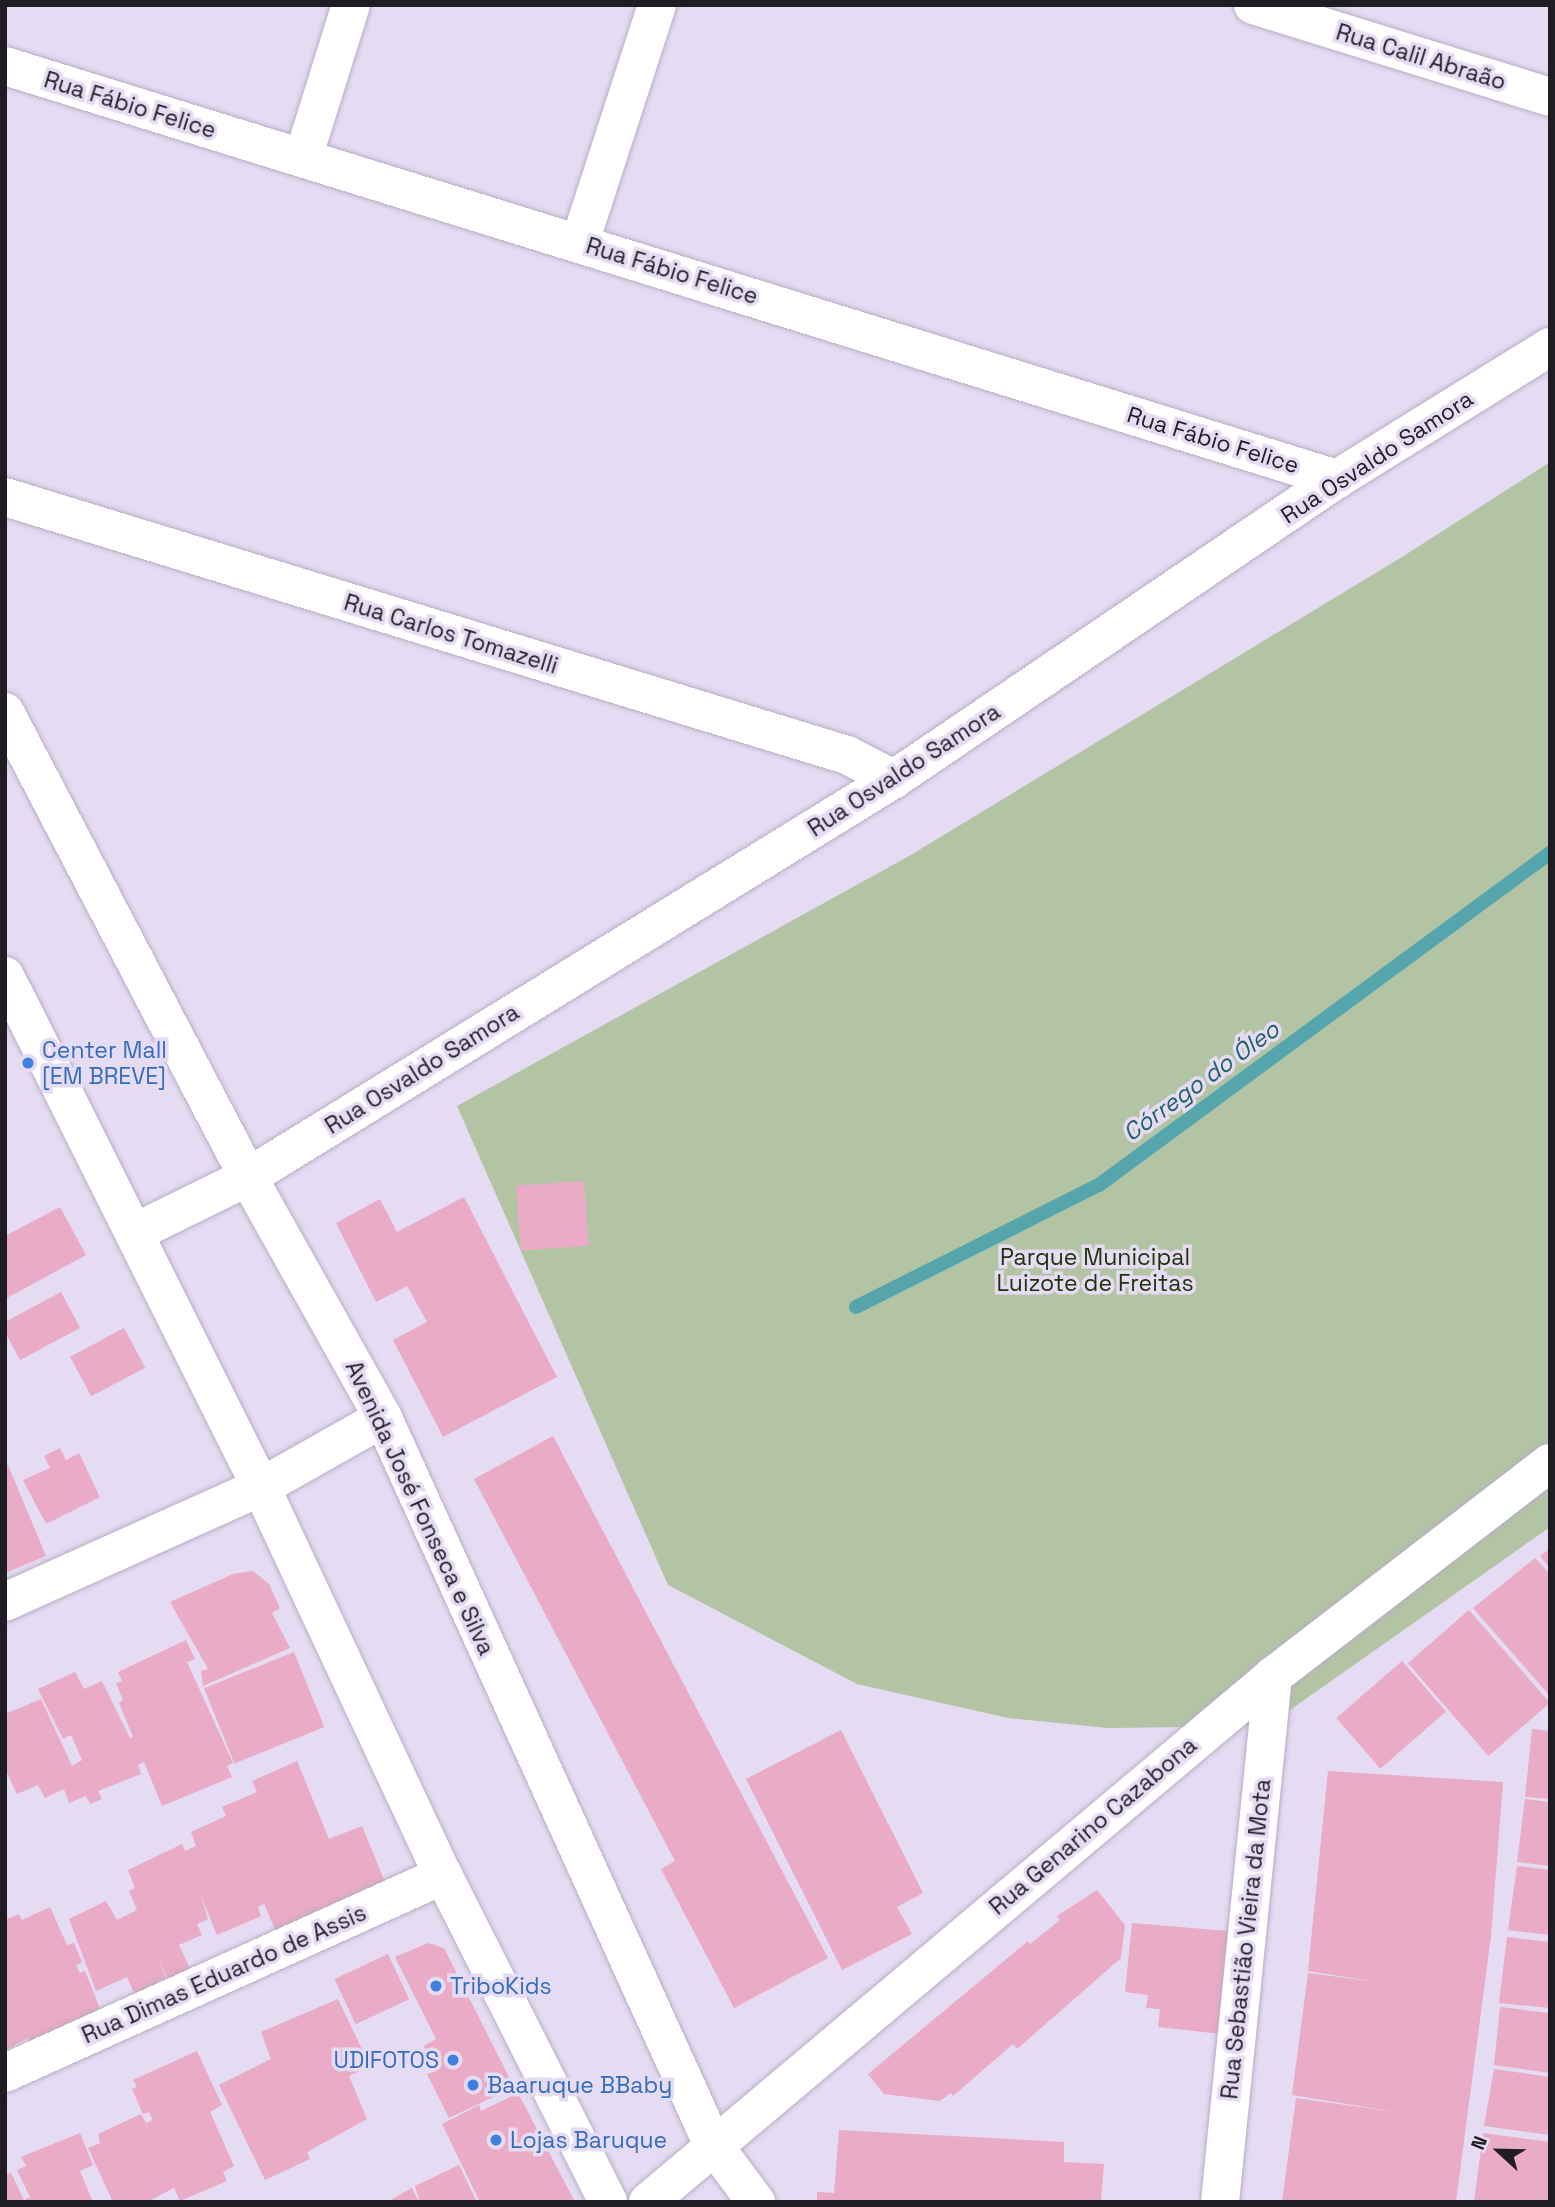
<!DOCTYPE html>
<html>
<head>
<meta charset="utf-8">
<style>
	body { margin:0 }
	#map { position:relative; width:1555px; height:2207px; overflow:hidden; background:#e5dbf2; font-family:"Space Grotesk",sans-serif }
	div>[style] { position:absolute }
	.green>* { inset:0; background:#b3c4a4 }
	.stream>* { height:14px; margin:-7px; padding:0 7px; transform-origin:7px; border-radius:7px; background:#55a5ad }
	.building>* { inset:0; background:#e9abc5; transform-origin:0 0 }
	.roads { filter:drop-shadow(0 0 2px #b8aec5) drop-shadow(0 0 2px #b8aec5) }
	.minor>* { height:38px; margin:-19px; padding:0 19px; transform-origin:19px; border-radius:19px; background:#fff }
	.tertiary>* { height:38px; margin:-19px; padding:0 19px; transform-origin:19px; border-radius:19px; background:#fff }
	.secondary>* { height:38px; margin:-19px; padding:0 19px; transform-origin:19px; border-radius:19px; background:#fff }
	.dots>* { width:19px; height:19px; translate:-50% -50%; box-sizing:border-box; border:4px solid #e5dbf2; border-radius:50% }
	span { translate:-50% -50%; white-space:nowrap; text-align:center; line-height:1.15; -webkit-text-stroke:7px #e5dbf2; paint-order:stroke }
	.street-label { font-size:23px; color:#201c24 }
	.shop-label { font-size:23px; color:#366cbe }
	.left { translate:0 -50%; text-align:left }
	.right { translate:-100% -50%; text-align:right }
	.park-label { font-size:23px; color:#20320b }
	.water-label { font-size:24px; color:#206268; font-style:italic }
	.frame { position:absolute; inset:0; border:7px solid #201c24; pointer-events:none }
	.north { position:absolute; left:1464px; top:2116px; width:70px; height:70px; -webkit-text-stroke:5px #e5dbf2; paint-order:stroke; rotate:292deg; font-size:19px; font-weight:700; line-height:28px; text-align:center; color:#201c24 }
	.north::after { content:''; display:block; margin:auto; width:24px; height:32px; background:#201c24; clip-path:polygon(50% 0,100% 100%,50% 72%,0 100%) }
</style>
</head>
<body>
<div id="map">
	<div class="green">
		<i style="clip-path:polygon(1550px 462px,1550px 1527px,1267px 1726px,1108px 1728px,1008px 1718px,857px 1684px,668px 1585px,457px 1106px,909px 856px,1402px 557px)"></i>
	</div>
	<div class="stream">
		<i style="left:856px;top:1307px;width:272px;rotate:-26.7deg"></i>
		<i style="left:1099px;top:1185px;width:560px;rotate:-36.36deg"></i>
	</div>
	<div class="building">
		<i style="left:584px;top:1181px;width:65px;height:68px;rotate:86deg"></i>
		<i style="clip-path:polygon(464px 1197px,557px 1377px,443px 1437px,393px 1340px,427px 1322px,407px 1286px,376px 1302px,336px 1223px,380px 1199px,397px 1232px)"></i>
		<i style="clip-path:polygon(60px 1207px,86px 1255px,5px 1299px,5px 1236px)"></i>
		<i style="clip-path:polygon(61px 1292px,80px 1328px,20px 1360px,5px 1332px,5px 1322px)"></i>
		<i style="left:124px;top:1328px;width:45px;height:61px;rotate:62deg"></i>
		<i style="clip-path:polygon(553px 1436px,828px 1958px,734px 2008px,661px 1869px,675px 1861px,474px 1479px)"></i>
		<i style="clip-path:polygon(60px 1448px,66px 1460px,79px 1453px,100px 1497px,46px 1524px,23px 1480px,50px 1468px,44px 1456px)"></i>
		<i style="clip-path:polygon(8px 1465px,46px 1556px,5px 1573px,5px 1466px)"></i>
		<i style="clip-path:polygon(1550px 1549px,1550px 1568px,1540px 1556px)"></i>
		<i style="clip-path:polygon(1535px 1558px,1550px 1574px,1550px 1696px,1473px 1608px)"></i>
		<i style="clip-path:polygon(253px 1571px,269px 1584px,280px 1608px,272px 1613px,290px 1648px,203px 1686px,201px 1671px,208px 1669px,170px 1602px,233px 1574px)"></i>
		<i style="left:1469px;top:1610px;width:123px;height:81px;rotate:49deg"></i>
		<i style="clip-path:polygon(186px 1640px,195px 1659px,187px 1662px,233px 1763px,227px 1766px,232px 1777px,162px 1806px,144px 1762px,138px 1765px,141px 1774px,98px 1791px,102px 1799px,90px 1804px,86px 1796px,69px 1803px,64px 1789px,45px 1798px,38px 1785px,17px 1794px,5px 1769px,5px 1714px,41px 1699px,72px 1766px,82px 1760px,71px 1735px,63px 1739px,38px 1689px,75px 1672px,84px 1689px,102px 1681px,130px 1738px,133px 1737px,119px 1703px,123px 1700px,116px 1683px,122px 1681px,118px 1672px)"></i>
		<i style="left:294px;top:1652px;width:81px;height:97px;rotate:68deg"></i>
		<i style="left:1402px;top:1661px;width:67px;height:87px;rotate:49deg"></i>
		<i style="clip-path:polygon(1532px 1729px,1550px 1731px,1550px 1799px,1525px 1797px)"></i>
		<i style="clip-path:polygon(841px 1730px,923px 1893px,897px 1907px,912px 1934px,842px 1970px,746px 1779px)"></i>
		<i style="clip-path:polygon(297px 1761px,329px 1839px,362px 1826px,389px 1892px,278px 1936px,264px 1904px,258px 1907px,261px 1916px,217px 1935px,201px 1896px,208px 1919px,197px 1924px,202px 1935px,179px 1945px,191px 1971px,168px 1980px,156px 1953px,166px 1978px,158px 1982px,159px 1986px,135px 1996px,127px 1977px,96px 1991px,69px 1919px,106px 1901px,117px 1920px,137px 1910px,129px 1891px,135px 1888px,128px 1870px,182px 1844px,185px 1851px,196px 1846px,191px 1832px,226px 1816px,222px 1807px,257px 1792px,252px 1781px)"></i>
		<i style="clip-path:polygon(1328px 1771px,1503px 1782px,1491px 1936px,1456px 2202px,1282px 2202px,1296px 2098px,1402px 2113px,1292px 2095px,1308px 1973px,1378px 1982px,1308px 1971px)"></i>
		<i style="clip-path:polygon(1525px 1799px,1550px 1802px,1550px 1866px,1517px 1862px)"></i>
		<i style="clip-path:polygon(1517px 1866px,1550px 1870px,1550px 1935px,1508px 1930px)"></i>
		<i style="clip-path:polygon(1097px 1890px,1125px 1925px,1121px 1958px,1017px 2049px,1013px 2044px,953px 2096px,951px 2093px,940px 2101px,884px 2094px,868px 2074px,1028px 1941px,1030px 1944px,1060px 1920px,1057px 1916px)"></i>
		<i style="clip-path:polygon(50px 1907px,67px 1945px,74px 1943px,82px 1962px,76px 1966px,80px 1973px,85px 1971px,101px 2011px,32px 2046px,28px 2038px,5px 2050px,5px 1920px,19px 1914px,22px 1920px)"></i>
		<i style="clip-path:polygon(1132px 1923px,1240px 1932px,1221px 2034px,1158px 2027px,1160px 2009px,1146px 2008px,1148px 1995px,1125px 1992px)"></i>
		<i style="clip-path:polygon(1507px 1937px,1550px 1942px,1550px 2008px,1499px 2003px)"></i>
		<i style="clip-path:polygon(428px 1943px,444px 1948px,514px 2087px,449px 2118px,427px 2074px,436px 2071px,424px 2046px,436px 2039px,395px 1957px)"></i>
		<i style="left:388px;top:1954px;width:50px;height:59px;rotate:65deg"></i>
		<i style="clip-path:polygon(338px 1999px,370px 2066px,349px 2076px,367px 2119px,307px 2152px,310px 2159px,265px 2180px,219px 2085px,271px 2059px,261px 2032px)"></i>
		<i style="clip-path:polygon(1500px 2007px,1550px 2013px,1550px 2073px,1494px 2065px)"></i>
		<i style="clip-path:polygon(197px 2051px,222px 2105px,210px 2112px,234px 2166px,223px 2172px,227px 2181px,180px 2201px,174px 2188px,147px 2202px,113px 2202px,88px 2148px,100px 2143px,98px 2134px,141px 2114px,146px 2123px,153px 2120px,149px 2112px,143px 2114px,132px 2089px,137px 2087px,133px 2080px)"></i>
		<i style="clip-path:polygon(1494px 2069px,1550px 2077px,1550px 2135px,1484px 2126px)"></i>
		<i style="clip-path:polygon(518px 2093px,575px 2202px,480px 2202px,442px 2124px,479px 2105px,481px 2111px)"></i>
		<i style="clip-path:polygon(839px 2130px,1064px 2142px,1064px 2162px,1104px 2164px,1101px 2202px,817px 2202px,817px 2192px,834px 2193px)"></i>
		<i style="clip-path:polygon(80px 2133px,93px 2165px,80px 2171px,93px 2202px,5px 2202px,5px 2175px,11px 2173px,24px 2200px,30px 2197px,17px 2170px,26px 2166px,21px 2157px)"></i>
		<i style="clip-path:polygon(1483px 2133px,1550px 2142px,1550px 2202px,1474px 2202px)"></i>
		<i style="clip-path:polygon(459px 2165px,477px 2202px,420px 2202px,415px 2186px)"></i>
		<i style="clip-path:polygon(412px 2188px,419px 2202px,387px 2202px)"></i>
	</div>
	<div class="roads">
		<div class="minor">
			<i style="left:1253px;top:5px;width:311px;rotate:17.2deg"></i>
			<i style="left:5px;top:66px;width:1395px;rotate:17.23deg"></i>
			<i style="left:303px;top:158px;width:160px;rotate:-72.6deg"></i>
			<i style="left:580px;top:242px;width:249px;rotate:-72deg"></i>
			<i style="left:5px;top:497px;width:881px;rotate:17.04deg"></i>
			<i style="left:847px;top:755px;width:53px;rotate:27.1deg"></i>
			<i style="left:134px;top:1233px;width:127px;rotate:-26.2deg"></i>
			<i style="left:248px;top:1177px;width:759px;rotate:-31.64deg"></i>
			<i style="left:894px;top:779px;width:535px;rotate:-34.11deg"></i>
			<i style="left:1337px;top:479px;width:251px;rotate:-31.8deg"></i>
			<i style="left:5px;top:1602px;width:281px;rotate:-24.2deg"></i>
			<i style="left:261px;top:1487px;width:140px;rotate:-29.5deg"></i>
			<i style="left:5px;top:2073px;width:481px;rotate:-24.3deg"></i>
			<i style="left:1220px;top:2202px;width:529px;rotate:-84.25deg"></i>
		</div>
		<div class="tertiary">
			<i style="left:648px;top:2202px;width:817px;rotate:-40.08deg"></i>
			<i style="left:1273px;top:1676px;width:349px;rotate:-37.6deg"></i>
		</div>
		<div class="secondary">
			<i style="left:5px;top:712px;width:525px;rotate:62.41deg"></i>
			<i style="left:248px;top:1177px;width:276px;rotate:60.7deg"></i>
			<i style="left:383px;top:1418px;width:796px;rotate:65.59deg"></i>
			<i style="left:712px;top:2143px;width:74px;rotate:53.3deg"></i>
			<i style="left:5px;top:976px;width:572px;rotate:63.39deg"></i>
			<i style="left:261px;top:1487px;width:429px;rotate:64.9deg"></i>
			<i style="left:443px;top:1875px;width:366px;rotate:63.2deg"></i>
		</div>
	</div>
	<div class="dots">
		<i style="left:28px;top:1063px;background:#3f7fe0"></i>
		<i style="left:436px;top:1986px;background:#3f7fe0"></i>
		<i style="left:453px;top:2060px;background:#3f7fe0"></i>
		<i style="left:473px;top:2085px;background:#3f7fe0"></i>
		<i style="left:496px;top:2140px;background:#3f7fe0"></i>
	</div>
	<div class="street-label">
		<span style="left:1421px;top:57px;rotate:17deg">Rua Calil Abraão</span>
		<span style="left:130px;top:105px;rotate:17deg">Rua Fábio Felice</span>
		<span style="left:672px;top:271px;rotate:17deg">Rua Fábio Felice</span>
		<span style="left:1213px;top:440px;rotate:17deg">Rua Fábio Felice</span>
		<span style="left:1377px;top:457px;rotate:-33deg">Rua Osvaldo Samora</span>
		<span style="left:451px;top:634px;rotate:17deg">Rua Carlos Tomazelli</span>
		<span style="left:904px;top:770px;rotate:-33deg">Rua Osvaldo Samora</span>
		<span style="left:422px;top:1069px;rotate:-32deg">Rua Osvaldo Samora</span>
		<span style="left:420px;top:1508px;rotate:65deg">Avenida José Fonseca e Silva</span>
		<span style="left:1093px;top:1826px;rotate:-40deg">Rua Genarino Cazabona</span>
		<span style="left:1246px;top:1939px;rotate:-84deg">Rua Sebastião Vieira da Mota</span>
		<span style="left:224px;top:1974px;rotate:-24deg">Rua Dimas Eduardo de Assis</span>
	</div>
	<div class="shop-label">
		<span class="left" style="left:42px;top:1063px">Center Mall<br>[EM BREVE]</span>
		<span class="left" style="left:450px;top:1986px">TriboKids</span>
		<span class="right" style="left:439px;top:2060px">UDIFOTOS</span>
		<span class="left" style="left:487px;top:2085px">Baaruque BBaby</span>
		<span class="left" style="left:510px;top:2140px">Lojas Baruque</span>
	</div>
	<div class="park-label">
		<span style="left:1095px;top:1270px">Parque Municipal<br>Luizote de Freitas</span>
	</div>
	<div class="water-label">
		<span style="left:1201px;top:1081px;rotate:-36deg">Córrego do Óleo</span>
	</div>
	<div class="frame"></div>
	<div class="north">N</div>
</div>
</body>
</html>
